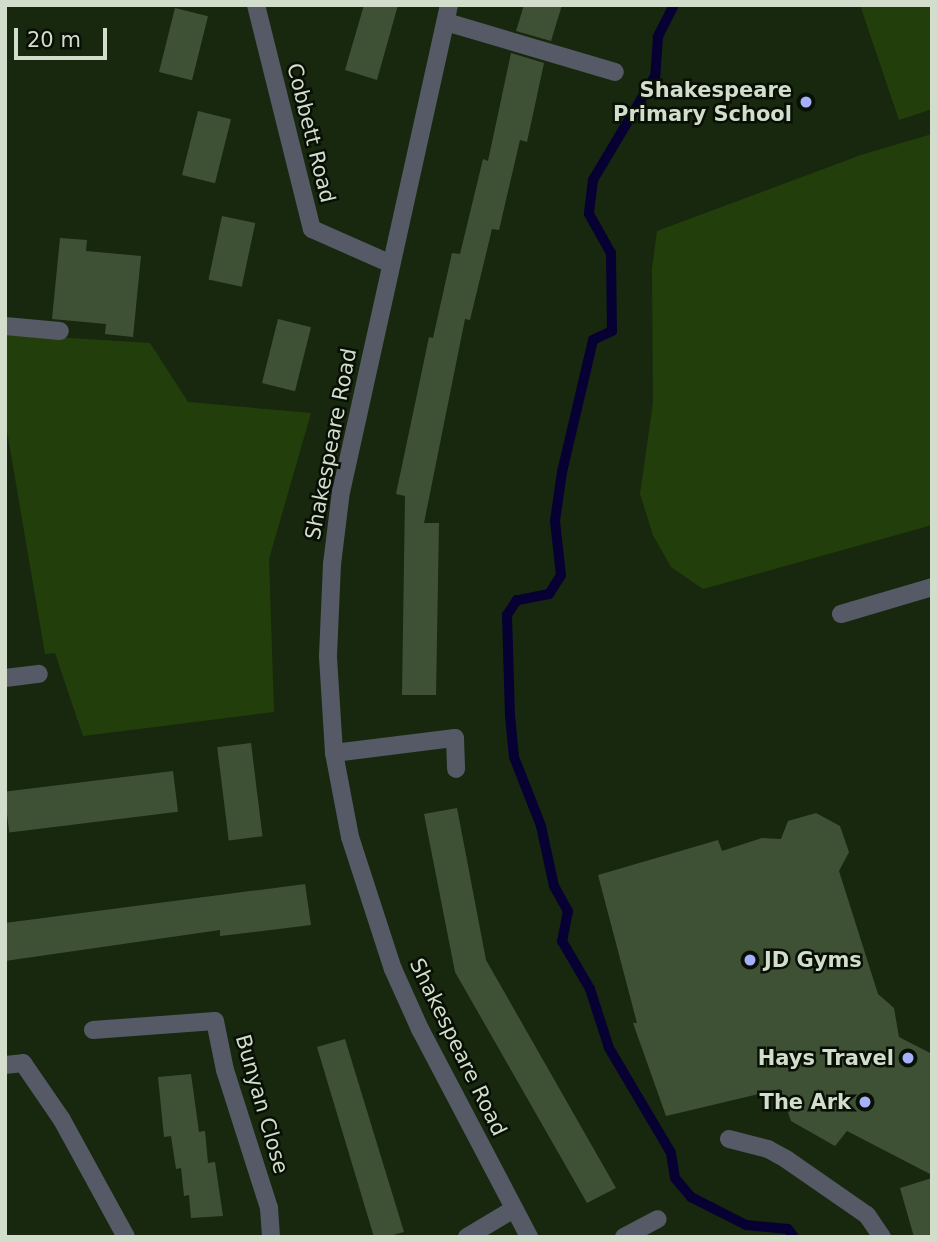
<!DOCTYPE html>
<html>
<head>
<meta charset="utf-8">
<style>
	body { margin:0 }
	#map { position:relative; width:937px; height:1242px; overflow:hidden; background:#18280e; font-family:"DejaVu Sans",sans-serif }
	div>[style] { position:absolute }
	.green>* { inset:0; background:#223f0b }
	.stream>* { height:10px; margin:-5px; padding:0 5px; transform-origin:5px; border-radius:5px; background:#070032 }
	.building>* { inset:0; background:#3f5135; transform-origin:0 0 }
	.minor>* { height:18px; margin:-9px; padding:0 9px; transform-origin:9px; border-radius:9px; background:#565966 }
	.dots>* { width:19px; height:19px; translate:-50% -50%; box-sizing:border-box; border:4px solid #080f05; border-radius:50% }
	span { translate:-50% -50%; white-space:nowrap; text-align:center; line-height:1.15; -webkit-text-stroke:5px #080f05; paint-order:stroke }
	.poi-label { font-size:21px; color:#d2ddcc; font-weight:700 }
	.right { translate:-100% -50%; text-align:right }
	.left { translate:0 -50%; text-align:left }
	.street-label { font-size:21px; color:#d2ddcc }
	.frame { position:absolute; inset:0; border:7px solid #d2ddcc; pointer-events:none }
	.scale { position:absolute; left:14px; top:28px; width:93px; height:32px; box-sizing:border-box; border:4px solid #d2ddcc; border-top:0; padding-left:9px; font-size:21px; line-height:24px; white-space:nowrap; color:#d2ddcc; -webkit-text-stroke:5px #080f05; paint-order:stroke }
</style>
</head>
<body>
<div id="map">
	<div class="green">
		<i style="clip-path:polygon(860px 5px,932px 5px,932px 109px,899px 120px)"></i>
		<i style="clip-path:polygon(932px 134px,932px 525px,703px 589px,671px 567px,653px 535px,640px 494px,653px 403px,652px 269px,657px 231px,861px 155px)"></i>
		<i style="clip-path:polygon(5px 334px,150px 343px,188px 402px,311px 413px,269px 559px,274px 712px,83px 736px,55px 653px,45px 654px,5px 419px)"></i>
	</div>
	<div class="stream">
		<i style="left:674px;top:5px;width:36px;rotate:117deg"></i>
		<i style="left:658px;top:37px;width:39px;rotate:94deg"></i>
		<i style="left:655px;top:76px;width:121px;rotate:120.8deg"></i>
		<i style="left:593px;top:180px;width:34px;rotate:97deg"></i>
		<i style="left:589px;top:214px;width:45px;rotate:60.6deg"></i>
		<i style="left:611px;top:253px;width:78px;rotate:89.3deg"></i>
		<i style="left:612px;top:331px;width:21px;rotate:155deg"></i>
		<i style="left:593px;top:340px;width:136px;rotate:103.2deg"></i>
		<i style="left:562px;top:472px;width:49px;rotate:98.1deg"></i>
		<i style="left:555px;top:521px;width:54px;rotate:83.7deg"></i>
		<i style="left:561px;top:575px;width:22px;rotate:122deg"></i>
		<i style="left:549px;top:594px;width:33px;rotate:169deg"></i>
		<i style="left:517px;top:600px;width:18px;rotate:124deg"></i>
		<i style="left:507px;top:615px;width:101px;rotate:88.3deg"></i>
		<i style="left:510px;top:716px;width:41px;rotate:84.4deg"></i>
		<i style="left:514px;top:757px;width:74px;rotate:68.6deg"></i>
		<i style="left:541px;top:826px;width:61px;rotate:77.8deg"></i>
		<i style="left:554px;top:886px;width:29px;rotate:61deg"></i>
		<i style="left:568px;top:911px;width:31px;rotate:101deg"></i>
		<i style="left:562px;top:941px;width:56px;rotate:59.7deg"></i>
		<i style="left:590px;top:989px;width:62px;rotate:72.1deg"></i>
		<i style="left:609px;top:1048px;width:122px;rotate:59.4deg"></i>
		<i style="left:671px;top:1153px;width:25px;rotate:81deg"></i>
		<i style="left:675px;top:1178px;width:25px;rotate:50deg"></i>
		<i style="left:691px;top:1197px;width:62px;rotate:27deg"></i>
		<i style="left:746px;top:1225px;width:42px;rotate:5.4deg"></i>
		<i style="left:788px;top:1229px;width:10px;rotate:53deg"></i>
	</div>
	<div class="building">
		<i style="clip-path:polygon(364px 5px,398px 5px,377px 80px,345px 70px)"></i>
		<i style="clip-path:polygon(524px 5px,562px 5px,551px 41px,516px 31px)"></i>
		<i style="left:175px;top:8px;width:34px;height:66px;rotate:14deg"></i>
		<i style="clip-path:polygon(511px 53px,544px 63px,527px 142px,520px 140px,499px 230px,492px 229px,470px 320px,465px 319px,424px 523px,439px 523px,436px 695px,402px 695px,405px 496px,396px 494px,429px 337px,433px 338px,452px 253px,460px 254px,483px 159px,488px 161px)"></i>
		<i style="left:198px;top:111px;width:34px;height:66px;rotate:14deg"></i>
		<i style="left:222px;top:216px;width:34px;height:65px;rotate:12deg"></i>
		<i style="clip-path:polygon(60px 238px,87px 240px,86px 251px,141px 256px,133px 337px,105px 334px,106px 324px,52px 319px)"></i>
		<i style="left:278px;top:319px;width:34px;height:66px;rotate:14deg"></i>
		<i style="left:251px;top:743px;width:94px;height:34px;rotate:83deg"></i>
		<i style="left:173px;top:771px;width:41px;height:170px;rotate:83deg"></i>
		<i style="clip-path:polygon(457px 808px,486px 960px,616px 1188px,587px 1203px,455px 972px,424px 814px)"></i>
		<i style="clip-path:polygon(816px 813px,840px 826px,849px 852px,839px 871px,878px 994px,894px 1008px,899px 1037px,932px 1054px,932px 1175px,847px 1131px,835px 1146px,791px 1121px,780px 1089px,666px 1116px,633px 1023px,637px 1023px,598px 875px,718px 840px,722px 851px,762px 838px,781px 839px,788px 821px)"></i>
		<i style="clip-path:polygon(305px 884px,311px 925px,220px 936px,220px 930px,5px 961px,5px 923px)"></i>
		<i style="clip-path:polygon(345px 1039px,404px 1232px,386px 1237px,374px 1237px,317px 1047px)"></i>
		<i style="clip-path:polygon(191px 1074px,199px 1132px,205px 1131px,208px 1163px,215px 1162px,223px 1216px,191px 1218px,189px 1195px,184px 1196px,181px 1168px,176px 1169px,171px 1136px,164px 1137px,158px 1077px)"></i>
		<i style="clip-path:polygon(932px 1178px,932px 1237px,914px 1237px,900px 1188px)"></i>
	</div>
	<div class="minor">
		<i style="left:256px;top:5px;width:231px;rotate:76deg"></i>
		<i style="left:312px;top:229px;width:86px;rotate:23.9deg"></i>
		<i style="left:449px;top:5px;width:498px;rotate:102.5deg"></i>
		<i style="left:341px;top:491px;width:74px;rotate:97deg"></i>
		<i style="left:332px;top:564px;width:93px;rotate:92.5deg"></i>
		<i style="left:328px;top:657px;width:96px;rotate:86.4deg"></i>
		<i style="left:334px;top:753px;width:86px;rotate:79.2deg"></i>
		<i style="left:350px;top:837px;width:139px;rotate:72deg"></i>
		<i style="left:393px;top:969px;width:66px;rotate:65.8deg"></i>
		<i style="left:420px;top:1029px;width:235px;rotate:62.3deg"></i>
		<i style="left:446px;top:22px;width:176px;rotate:16.5deg"></i>
		<i style="left:5px;top:326px;width:55px;rotate:5.2deg"></i>
		<i style="left:841px;top:614px;width:95px;rotate:-16.5deg"></i>
		<i style="left:5px;top:678px;width:34px;rotate:-7deg"></i>
		<i style="left:334px;top:753px;width:122px;rotate:-7.1deg"></i>
		<i style="left:455px;top:738px;width:31px;rotate:88deg"></i>
		<i style="left:93px;top:1030px;width:122px;rotate:-4.2deg"></i>
		<i style="left:215px;top:1021px;width:50px;rotate:78.5deg"></i>
		<i style="left:225px;top:1070px;width:145px;rotate:72.3deg"></i>
		<i style="left:269px;top:1208px;width:29px;rotate:86deg"></i>
		<i style="left:5px;top:1065px;width:18px;rotate:-6deg"></i>
		<i style="left:23px;top:1063px;width:69px;rotate:55.6deg"></i>
		<i style="left:62px;top:1120px;width:133px;rotate:61.3deg"></i>
		<i style="left:729px;top:1139px;width:40px;rotate:14.4deg"></i>
		<i style="left:768px;top:1149px;width:21px;rotate:29deg"></i>
		<i style="left:786px;top:1159px;width:98px;rotate:34.7deg"></i>
		<i style="left:867px;top:1215px;width:27px;rotate:56deg"></i>
		<i style="left:467px;top:1237px;width:55px;rotate:-30.8deg"></i>
		<i style="left:624px;top:1237px;width:38px;rotate:-28deg"></i>
	</div>
	<div class="dots">
		<i style="left:806px;top:102px;background:#a5b1fc"></i>
		<i style="left:750px;top:960px;background:#a5b1fc"></i>
		<i style="left:908px;top:1058px;background:#a5b1fc"></i>
		<i style="left:865px;top:1102px;background:#a5b1fc"></i>
	</div>
	<div class="poi-label">
		<span class="right" style="left:792px;top:102px">Shakespeare<br>Primary School</span>
		<span class="left" style="left:764px;top:960px">JD Gyms</span>
		<span class="right" style="left:894px;top:1058px">Hays Travel</span>
		<span class="right" style="left:851px;top:1102px">The Ark</span>
	</div>
	<div class="street-label">
		<span style="left:311px;top:133px;rotate:76deg">Cobbett Road</span>
		<span style="left:331px;top:444px;rotate:-79deg">Shakespeare Road</span>
		<span style="left:458px;top:1047px;rotate:64deg">Shakespeare Road</span>
		<span style="left:262px;top:1104px;rotate:74deg">Bunyan Close</span>
	</div>
	<div class="frame"></div>
	<div class="scale">20 m</div>
</div>
</body>
</html>
